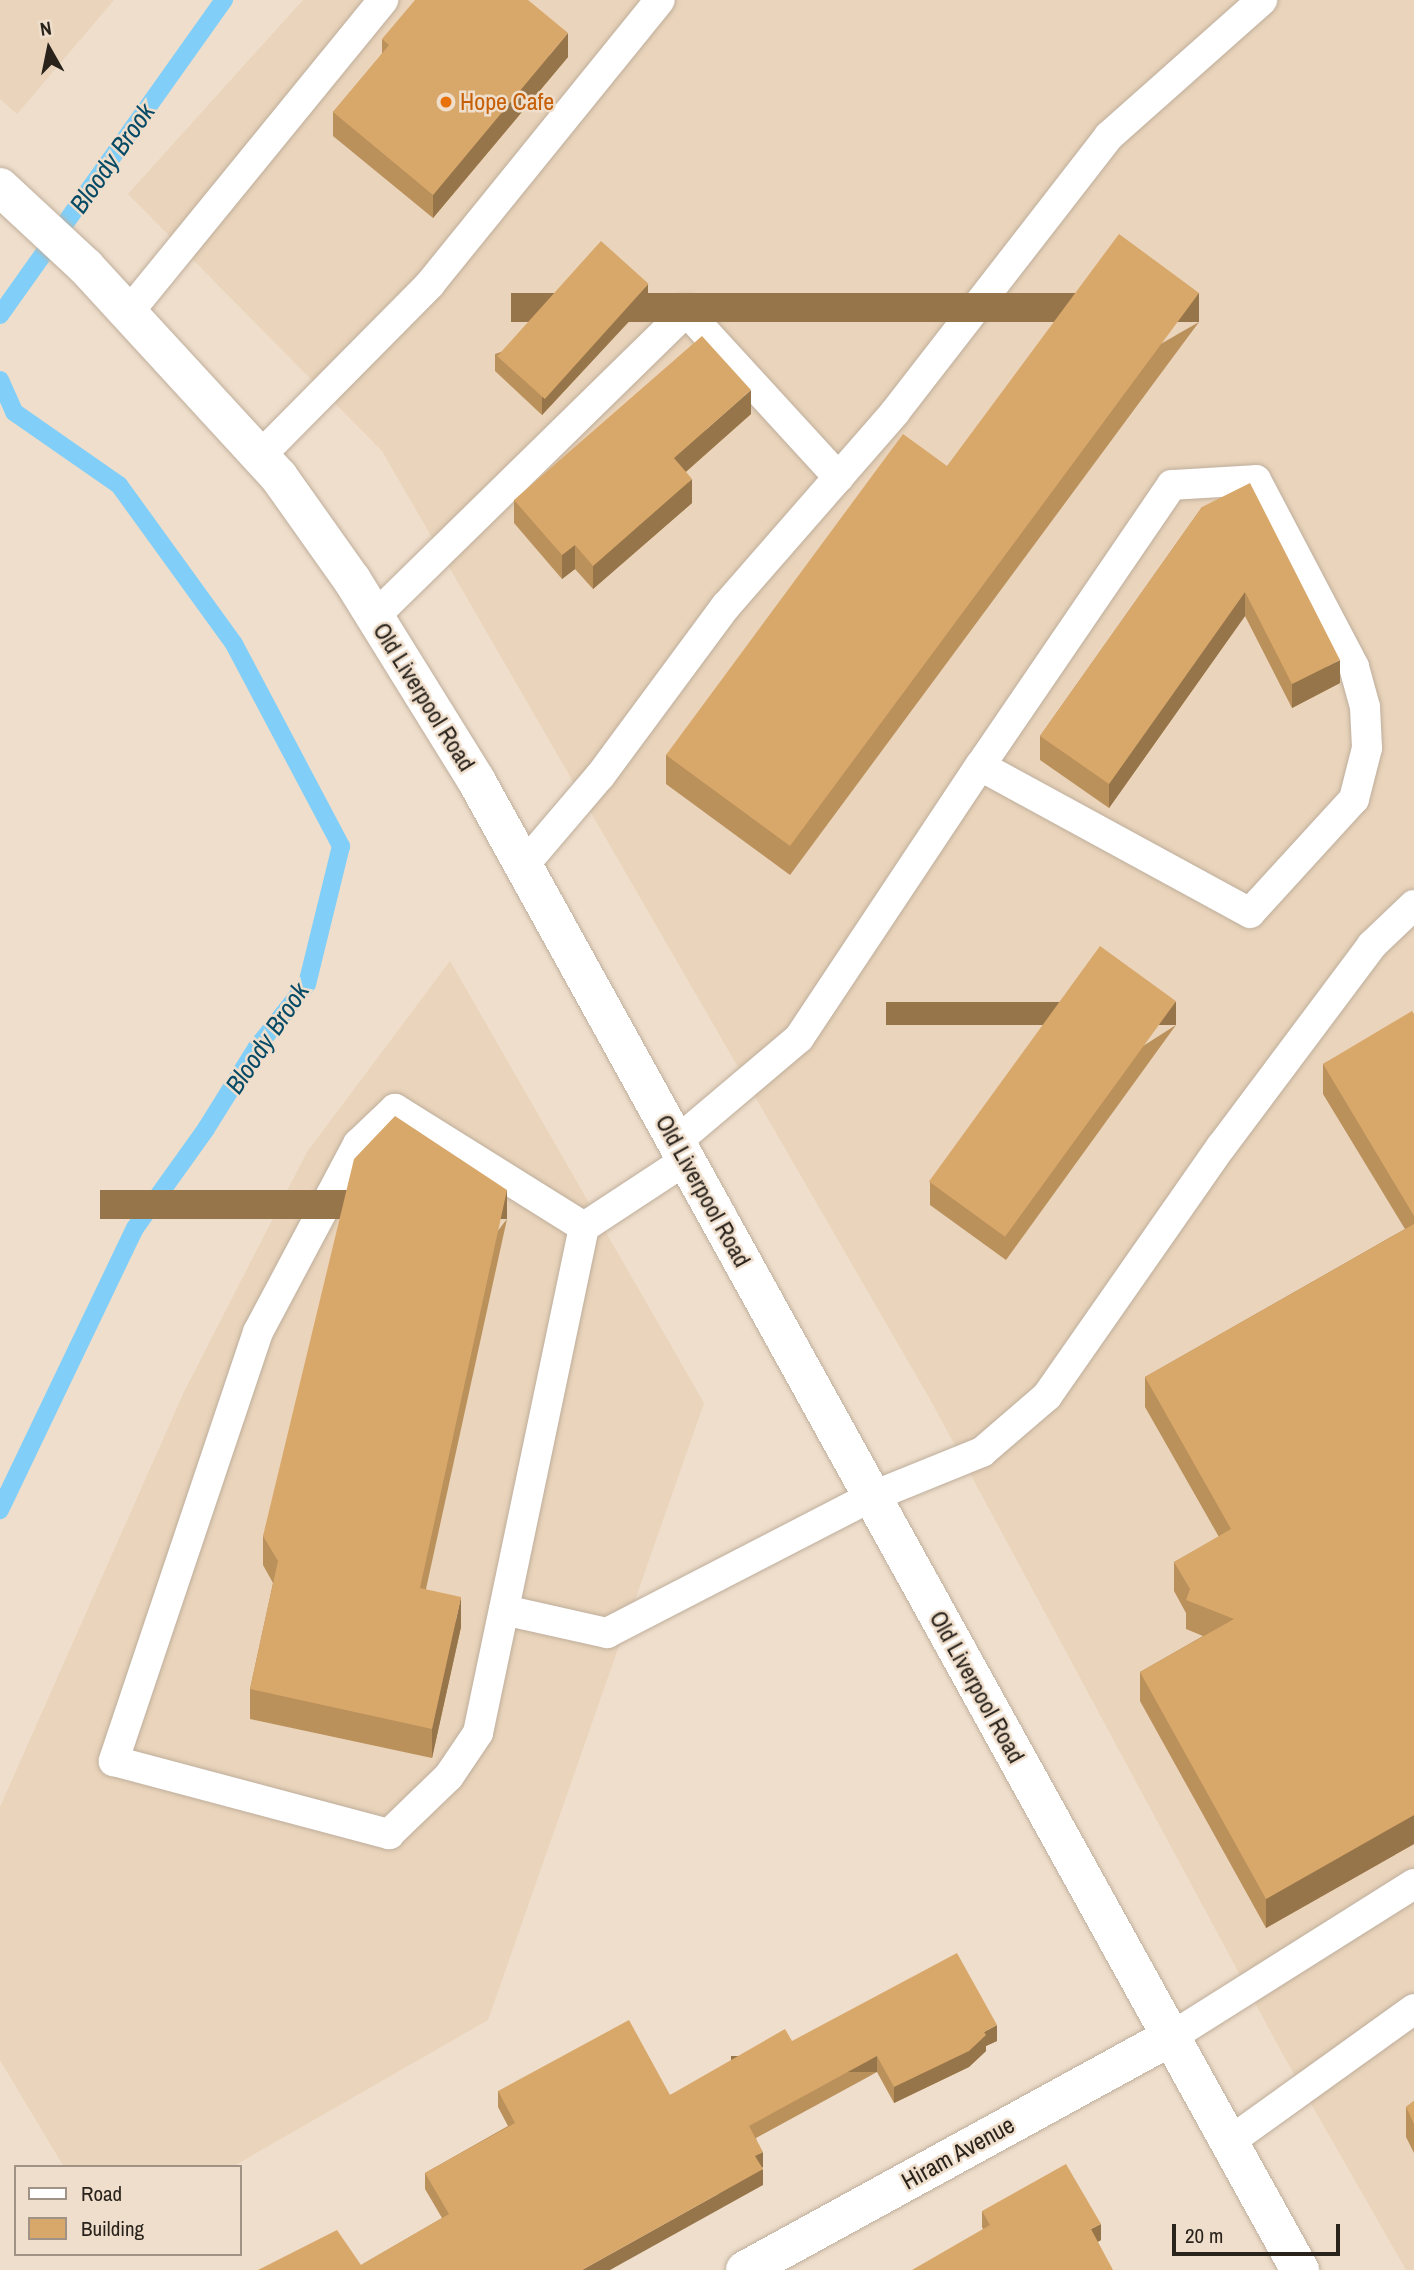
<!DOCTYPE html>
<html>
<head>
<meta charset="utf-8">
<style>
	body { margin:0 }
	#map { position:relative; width:1414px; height:2270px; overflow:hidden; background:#efdecb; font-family:"Archivo Narrow",sans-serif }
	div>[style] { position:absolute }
	.built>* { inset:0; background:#ead4bb }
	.stream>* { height:18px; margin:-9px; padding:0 9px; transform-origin:9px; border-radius:9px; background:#81cff8 }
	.roads { filter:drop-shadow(0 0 2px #beae9c) drop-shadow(0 0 2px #beae9c) }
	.service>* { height:30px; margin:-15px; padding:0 15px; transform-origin:15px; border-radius:15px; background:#fff }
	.minor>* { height:38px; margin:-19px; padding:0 19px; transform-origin:19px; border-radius:19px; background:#fff }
	.secondary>* { height:38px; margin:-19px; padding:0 19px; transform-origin:19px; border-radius:19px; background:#fff }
	.wall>* { inset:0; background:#ba905b }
	.shaded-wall>* { inset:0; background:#97754a; transform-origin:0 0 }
	.building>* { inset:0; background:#d8a76a; transform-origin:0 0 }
	.dots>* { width:19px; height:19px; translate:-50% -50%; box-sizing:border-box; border:4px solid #efdecb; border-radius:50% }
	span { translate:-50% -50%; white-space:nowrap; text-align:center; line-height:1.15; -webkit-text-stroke:5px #efdecb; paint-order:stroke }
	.food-label { font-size:24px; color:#c56008 }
	.left { translate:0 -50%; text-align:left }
	.street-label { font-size:24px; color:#29231c }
	.water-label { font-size:26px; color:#064a65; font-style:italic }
	.legend { position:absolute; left:14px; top:2165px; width:228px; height:91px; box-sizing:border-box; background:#efdecb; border:2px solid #a09385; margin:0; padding:9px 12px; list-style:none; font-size:21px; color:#29231c }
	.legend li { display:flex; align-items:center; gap:14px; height:35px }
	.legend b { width:35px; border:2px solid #a09385 }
	.north { position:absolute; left:14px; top:14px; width:70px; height:70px; -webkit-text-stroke:5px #efdecb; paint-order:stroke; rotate:351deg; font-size:19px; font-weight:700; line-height:28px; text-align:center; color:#29231c }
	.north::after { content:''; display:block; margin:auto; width:24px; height:32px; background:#29231c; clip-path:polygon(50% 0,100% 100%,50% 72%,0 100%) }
	.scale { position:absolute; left:1172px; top:2224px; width:168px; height:32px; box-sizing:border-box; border:4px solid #29231c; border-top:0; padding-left:9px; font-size:21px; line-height:24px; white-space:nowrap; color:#29231c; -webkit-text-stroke:5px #efdecb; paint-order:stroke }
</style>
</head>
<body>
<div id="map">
	<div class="built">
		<i style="clip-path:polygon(0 0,114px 0,17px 114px,0 99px)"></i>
		<i style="clip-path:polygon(303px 0,1414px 0,1414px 2270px,1406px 2270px,1281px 2051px,931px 1401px,382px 451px,128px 194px)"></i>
		<i style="clip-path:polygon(450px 961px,704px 1403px,488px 2020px,232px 2167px,64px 2167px,0 2060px,0 1807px,184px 1392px,307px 1152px)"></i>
	</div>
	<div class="stream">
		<i style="left:0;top:315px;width:387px;rotate:-54.6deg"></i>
		<i style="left:0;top:380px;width:35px;rotate:66deg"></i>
		<i style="left:14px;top:412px;width:128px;rotate:34.8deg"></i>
		<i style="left:119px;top:485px;width:196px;rotate:54.1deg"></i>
		<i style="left:234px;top:644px;width:229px;rotate:62.1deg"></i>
		<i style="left:341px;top:846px;width:142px;rotate:103.8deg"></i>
		<i style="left:307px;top:984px;width:80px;rotate:128.4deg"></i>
		<i style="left:257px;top:1047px;width:97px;rotate:121.9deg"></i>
		<i style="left:206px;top:1129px;width:122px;rotate:125.6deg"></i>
		<i style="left:135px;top:1228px;width:313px;rotate:115.6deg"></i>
	</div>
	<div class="roads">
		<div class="service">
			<i style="left:128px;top:313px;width:404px;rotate:-50.8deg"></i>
			<i style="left:260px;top:456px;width:242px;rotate:-45.3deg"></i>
			<i style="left:430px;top:284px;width:365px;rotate:-51deg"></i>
			<i style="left:375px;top:616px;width:436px;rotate:-44.4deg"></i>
			<i style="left:686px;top:311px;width:226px;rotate:47.5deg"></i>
			<i style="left:523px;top:866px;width:118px;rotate:-49.5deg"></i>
			<i style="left:600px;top:776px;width:212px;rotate:-53.5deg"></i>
			<i style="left:726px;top:606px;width:257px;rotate:-48.9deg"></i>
			<i style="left:895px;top:412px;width:349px;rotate:-52.2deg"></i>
			<i style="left:1109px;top:136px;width:205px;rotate:-41.6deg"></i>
			<i style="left:676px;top:1142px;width:161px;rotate:-40.2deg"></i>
			<i style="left:799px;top:1038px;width:327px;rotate:-56.4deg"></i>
			<i style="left:980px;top:766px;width:340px;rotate:-55.7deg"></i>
			<i style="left:1172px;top:485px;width:84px;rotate:-3.4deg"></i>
			<i style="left:1256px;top:480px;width:211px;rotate:62.3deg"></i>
			<i style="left:1354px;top:667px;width:41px;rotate:74.6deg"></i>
			<i style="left:1365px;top:707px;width:41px;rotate:87.2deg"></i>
			<i style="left:1367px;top:748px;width:53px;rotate:104.3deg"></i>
			<i style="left:1354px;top:799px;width:154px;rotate:132.4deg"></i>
			<i style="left:1250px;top:913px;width:307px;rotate:-151.4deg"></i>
			<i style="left:584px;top:1227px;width:223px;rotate:-148deg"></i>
			<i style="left:395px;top:1109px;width:51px;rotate:136.6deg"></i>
			<i style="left:358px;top:1144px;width:213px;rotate:118deg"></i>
			<i style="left:258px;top:1332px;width:453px;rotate:108.6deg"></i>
			<i style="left:114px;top:1761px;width:285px;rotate:14.9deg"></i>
			<i style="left:389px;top:1834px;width:83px;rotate:-44deg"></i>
			<i style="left:449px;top:1776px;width:52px;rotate:-56deg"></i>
			<i style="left:478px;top:1733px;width:517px;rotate:-78.17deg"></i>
			<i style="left:584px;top:1227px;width:122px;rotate:-33.3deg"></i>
			<i style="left:504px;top:1610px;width:106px;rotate:12.6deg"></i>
			<i style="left:607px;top:1633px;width:297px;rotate:-27.3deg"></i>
			<i style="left:871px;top:1497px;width:120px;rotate:-22.1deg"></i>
			<i style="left:982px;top:1452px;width:86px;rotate:-40.7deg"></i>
			<i style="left:1047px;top:1396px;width:304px;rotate:-55.1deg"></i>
			<i style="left:1221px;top:1147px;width:252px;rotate:-53.2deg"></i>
			<i style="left:1372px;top:945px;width:58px;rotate:-43.6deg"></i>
			<i style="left:1171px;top:2037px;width:287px;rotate:-32.2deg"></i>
			<i style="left:1229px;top:2142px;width:228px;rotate:-35.7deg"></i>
		</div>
		<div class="minor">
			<i style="left:745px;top:2270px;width:486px;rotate:-28.7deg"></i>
		</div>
		<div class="secondary">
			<i style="left:0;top:187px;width:117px;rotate:42.9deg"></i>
			<i style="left:86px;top:267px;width:285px;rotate:47.4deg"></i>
			<i style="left:279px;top:477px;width:126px;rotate:54.7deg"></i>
			<i style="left:352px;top:580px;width:235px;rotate:58.2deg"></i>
			<i style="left:476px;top:780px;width:1703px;rotate:61.06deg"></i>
		</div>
	</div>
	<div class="wall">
		<i style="clip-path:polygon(382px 39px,568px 57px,433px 218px,333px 136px,333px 112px,382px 54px)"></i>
		<i style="clip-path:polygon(648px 301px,542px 415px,495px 371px,495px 354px)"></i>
		<i style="clip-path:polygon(1199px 322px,790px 875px,666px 784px,666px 755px,947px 466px)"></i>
		<i style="clip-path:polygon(751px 414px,686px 472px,692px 503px,593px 589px,575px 569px,562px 579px,514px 523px,514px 500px)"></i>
		<i style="clip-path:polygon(1202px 507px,1340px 683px,1292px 708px,1245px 616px,1109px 808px,1040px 760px,1040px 736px)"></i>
		<i style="clip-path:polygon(1414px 1014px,1414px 1844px,1266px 1928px,1140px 1701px,1140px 1672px,1203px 1636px,1186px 1629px,1186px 1613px,1174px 1591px,1174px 1562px,1219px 1537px,1145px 1407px,1145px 1377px,1405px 1229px,1323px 1094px,1323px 1064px)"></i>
		<i style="clip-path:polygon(1176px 1025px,1006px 1260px,930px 1205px,930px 1182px)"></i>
		<i style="clip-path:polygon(507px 1219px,426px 1589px,461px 1627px,432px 1758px,250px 1719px,250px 1689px,273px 1583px,263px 1565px,263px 1536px)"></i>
		<i style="clip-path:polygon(792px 2041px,997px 2041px,986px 2046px,986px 2051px,969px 2067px,894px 2103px,877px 2072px,756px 2138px,763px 2167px,762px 2168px,763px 2185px,361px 2265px,442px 2218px,425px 2189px,425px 2173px,508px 2126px,498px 2107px,498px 2091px,670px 2095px)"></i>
		<i style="clip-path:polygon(1414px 2101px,1414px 2153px,1406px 2137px,1406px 2107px)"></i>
		<i style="clip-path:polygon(982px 2211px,1101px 2240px,1098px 2242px,983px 2229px,982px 2227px)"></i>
	</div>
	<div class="shaded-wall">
		<i style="clip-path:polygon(568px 33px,568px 57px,433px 218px,433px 195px)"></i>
		<i style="clip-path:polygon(648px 284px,648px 301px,542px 415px,542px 398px)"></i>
		<i style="left:1199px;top:293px;width:29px;height:688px;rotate:90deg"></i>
		<i style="clip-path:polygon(751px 390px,751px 414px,674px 482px,674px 458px)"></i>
		<i style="clip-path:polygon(692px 479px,692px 503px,593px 589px,593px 566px)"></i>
		<i style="clip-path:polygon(575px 545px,575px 569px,562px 579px,562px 555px)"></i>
		<i style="clip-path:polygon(1245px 592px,1245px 616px,1109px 808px,1109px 784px)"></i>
		<i style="clip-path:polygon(1340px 660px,1340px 683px,1292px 708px,1292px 684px)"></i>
		<i style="left:1176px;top:1002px;width:23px;height:290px;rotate:90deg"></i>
		<i style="left:507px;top:1190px;width:29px;height:407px;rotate:90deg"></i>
		<i style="clip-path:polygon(461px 1597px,461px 1627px,432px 1758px,432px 1729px)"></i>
		<i style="clip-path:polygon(1414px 1815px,1414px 1844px,1266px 1928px,1266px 1899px)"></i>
		<i style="clip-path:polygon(997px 2025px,997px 2041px,986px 2046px,986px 2051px,969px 2067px,894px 2103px,894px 2087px,984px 2032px)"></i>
		<i style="left:877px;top:2056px;width:16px;height:146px;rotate:90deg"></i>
		<i style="clip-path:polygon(763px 2152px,763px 2167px,755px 2172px,755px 2156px)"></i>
		<i style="clip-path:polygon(763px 2169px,763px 2185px,610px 2270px,582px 2270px)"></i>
		<i style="clip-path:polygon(1101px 2224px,1101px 2240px,1091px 2245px,1091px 2229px)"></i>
	</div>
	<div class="building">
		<i style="clip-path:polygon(415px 0,528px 0,568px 33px,433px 195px,333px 112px,389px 45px,382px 39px)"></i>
		<i style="clip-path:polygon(1119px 234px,1199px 293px,790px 846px,666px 755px,903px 434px,947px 466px)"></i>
		<i style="left:601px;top:241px;width:64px;height:155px;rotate:42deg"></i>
		<i style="clip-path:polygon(702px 336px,751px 390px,674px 458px,692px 479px,593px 566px,575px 545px,562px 555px,514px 500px)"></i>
		<i style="clip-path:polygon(1250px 483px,1340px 660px,1292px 684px,1245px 592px,1109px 784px,1040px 736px,1202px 507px)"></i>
		<i style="left:1100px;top:946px;width:94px;height:291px;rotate:36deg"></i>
		<i style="clip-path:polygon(1412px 1011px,1414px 1014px,1414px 1216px,1323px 1064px)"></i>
		<i style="clip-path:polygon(395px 1116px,507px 1190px,420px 1588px,461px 1597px,432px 1729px,250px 1689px,278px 1561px,263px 1536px,354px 1159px)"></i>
		<i style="clip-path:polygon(1414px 1224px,1414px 1815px,1266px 1899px,1140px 1672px,1234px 1619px,1186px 1600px,1190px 1589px,1174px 1562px,1231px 1529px,1145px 1377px)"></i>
		<i style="clip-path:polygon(957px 1953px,997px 2025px,984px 2032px,986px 2035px,969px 2051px,894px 2087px,877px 2056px,749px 2126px,763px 2152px,755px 2156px,763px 2169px,582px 2270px,258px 2270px,337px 2230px,361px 2265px,449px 2214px,425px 2173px,515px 2123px,498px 2091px,629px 2020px,670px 2095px,785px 2029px,792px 2041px)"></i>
		<i style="clip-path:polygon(1414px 2101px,1414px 2124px,1406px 2107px)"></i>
		<i style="clip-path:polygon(1066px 2164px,1101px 2224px,1091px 2229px,1113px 2270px,912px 2270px,990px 2225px,982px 2211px)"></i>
	</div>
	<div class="dots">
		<i style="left:446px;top:102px;background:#e8710a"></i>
	</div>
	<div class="food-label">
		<span class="left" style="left:460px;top:102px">Hope Cafe</span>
	</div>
	<div class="street-label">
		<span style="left:424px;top:697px;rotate:58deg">Old Liverpool Road</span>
		<span style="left:703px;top:1191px;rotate:61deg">Old Liverpool Road</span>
		<span style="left:977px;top:1687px;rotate:61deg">Old Liverpool Road</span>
		<span style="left:958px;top:2153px;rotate:-29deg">Hiram Avenue</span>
	</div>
	<div class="water-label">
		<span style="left:112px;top:158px;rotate:-55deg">Bloody Brook</span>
		<span style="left:267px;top:1038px;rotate:-56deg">Bloody Brook</span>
	</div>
	<ul class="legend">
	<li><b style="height:9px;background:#fff"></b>Road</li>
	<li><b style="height:19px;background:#d8a76a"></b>Building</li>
	</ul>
	<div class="north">N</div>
	<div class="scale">20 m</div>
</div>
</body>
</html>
